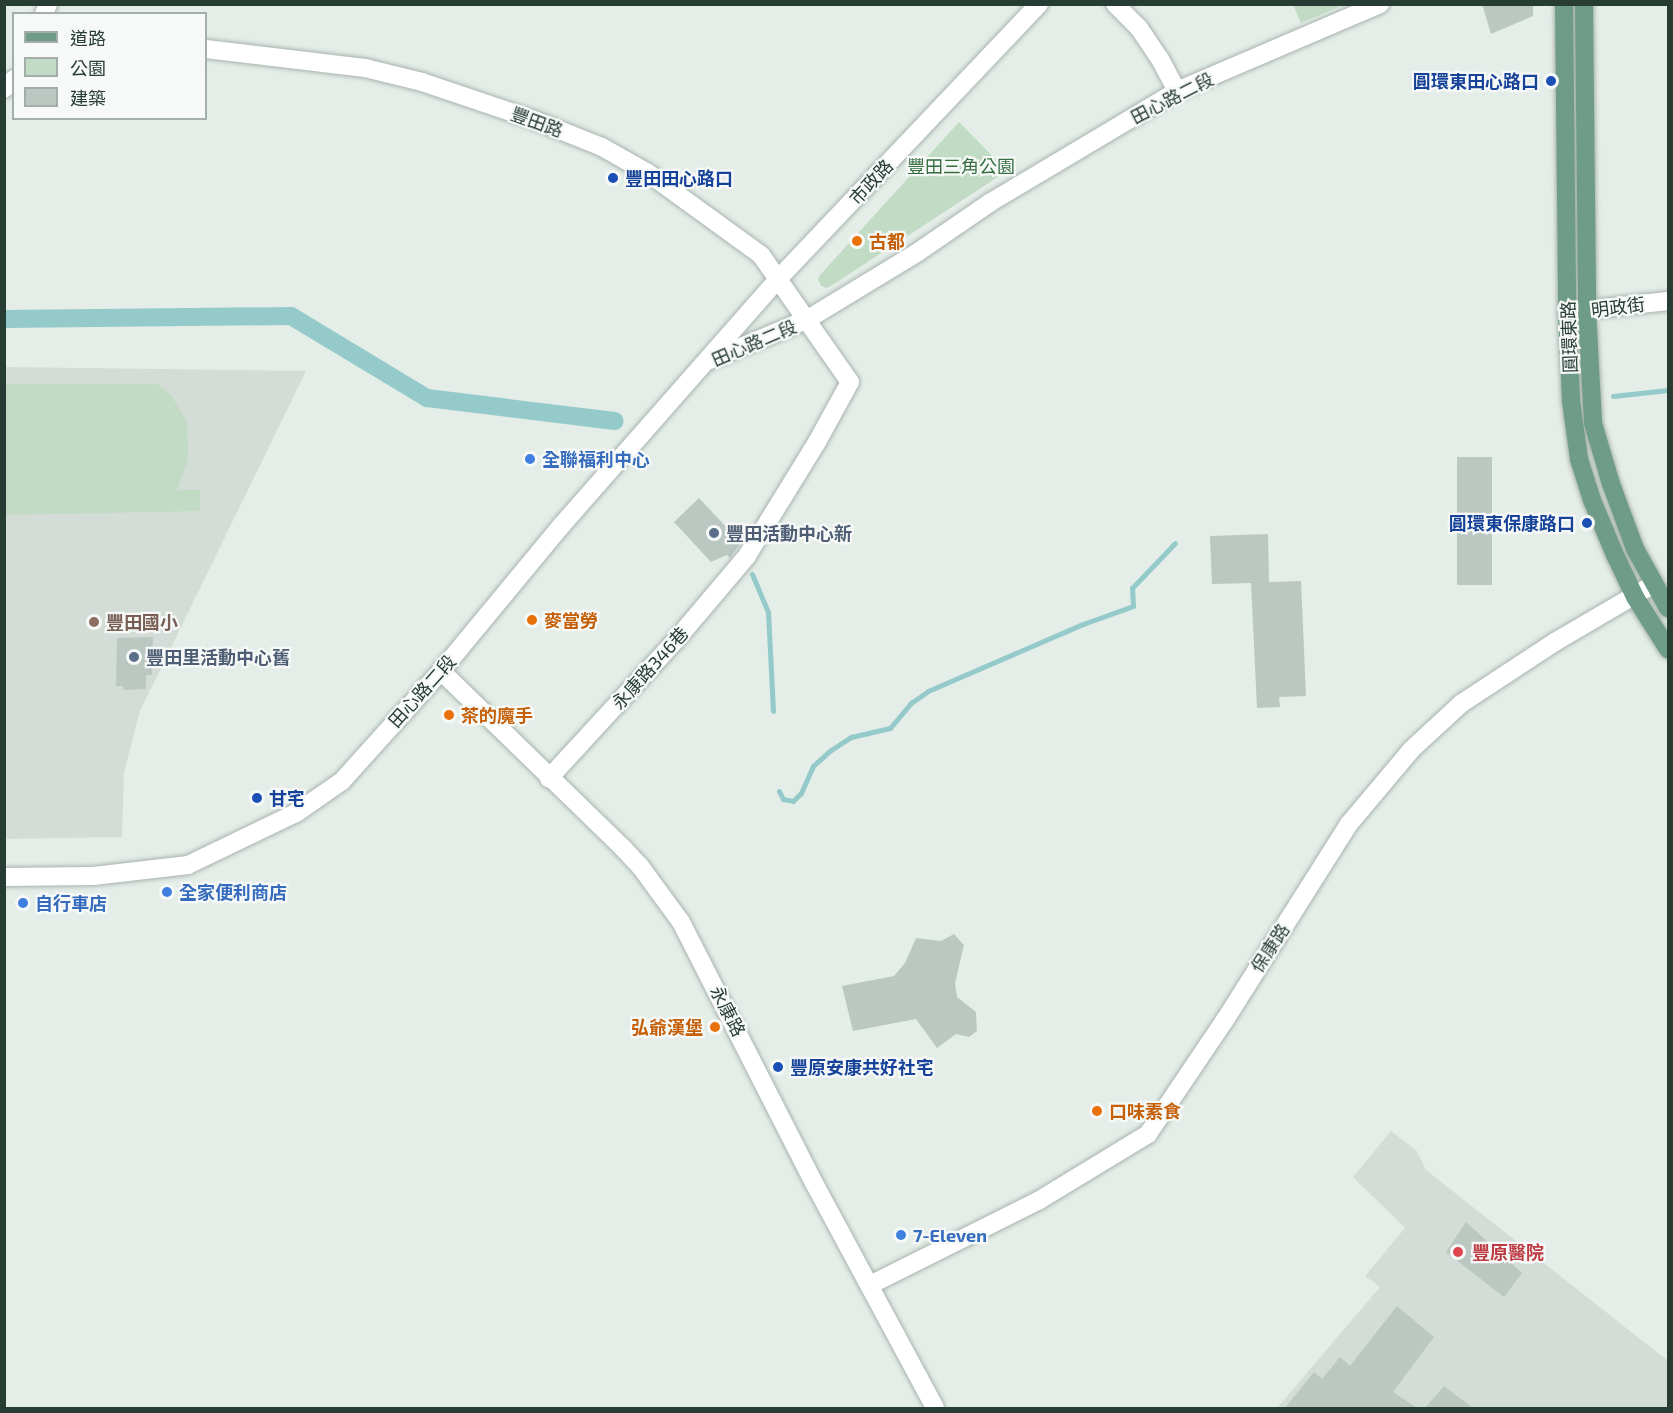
<!DOCTYPE html>
<html>
<head>
<meta charset="utf-8">
<style>
	body { margin:0 }
	#map { position:relative; width:1673px; height:1413px; overflow:hidden; background:#e5ede8; font-family:"Exo 2","Noto Sans TC",sans-serif }
	div>[style] { position:absolute }
	.built>* { inset:0; background:#d4dcd7 }
	.green>* { inset:0; background:#c1dbc4 }
	.stream>* { height:5px; margin:-2.5px; padding:0 2.5px; transform-origin:2.5px; border-radius:2.5px; background:#95caca }
	.canal>* { height:18px; margin:-9px; padding:0 9px; transform-origin:9px; border-radius:9px; background:#95caca }
	.building>* { inset:0; background:#bbc7c1; transform-origin:0 0 }
	.roads { filter:drop-shadow(0 0 2px #a8b4ae) drop-shadow(0 0 2px #a8b4ae) }
	.minor>* { height:18px; margin:-9px; padding:0 9px; transform-origin:9px; border-radius:9px; background:#fff }
	.major>* { height:18px; margin:-9px; padding:0 9px; transform-origin:9px; border-radius:9px; background:#6f9c89 }
	.dots>* { width:16px; height:16px; translate:-50% -50%; box-sizing:border-box; border:3px solid #f6f9f7; border-radius:50% }
	span { translate:-50% -50%; white-space:nowrap; text-align:center; line-height:1.15; -webkit-text-stroke:4.5px #f6f9f7; paint-order:stroke }
	.transit-label { font-size:18px; color:#164399; font-weight:700 }
	.right { translate:-100% -50%; text-align:right }
	.left { translate:0 -50%; text-align:left }
	.street-label { font-size:18px; color:#273c33 }
	.park-label { font-size:18px; color:#366e42 }
	.food-label { font-size:18px; color:#c56008; font-weight:700 }
	.shop-label { font-size:18px; color:#366cbe; font-weight:700 }
	.service-label { font-size:18px; color:#4e5e75; font-weight:700 }
	.education-label { font-size:18px; color:#785e54; font-weight:700 }
	.health-label { font-size:18px; color:#be3a42; font-weight:700 }
	.frame { position:absolute; inset:0; border:6px solid #273c33; pointer-events:none }
	.legend { position:absolute; left:12px; top:12px; width:195px; height:108px; box-sizing:border-box; background:#f6f9f7; border:2px solid #a3ada9; margin:0; padding:8px 10px; list-style:none; font-size:18px; color:#273c33 }
	.legend li { display:flex; align-items:center; gap:12px; height:30px }
	.legend b { width:30px; border:2px solid #a3ada9 }
</style>
</head>
<body>
<div id="map">
	<div class="built">
		<i style="clip-path:polygon(5px 367px,306px 371px,140px 711px,124px 772px,122px 837px,5px 839px)"></i>
		<i style="clip-path:polygon(1391px 1131px,1417px 1151px,1426px 1170px,1668px 1361px,1668px 1408px,1277px 1408px,1380px 1287px,1365px 1276px,1405px 1228px,1353px 1177px)"></i>
	</div>
	<div class="green">
		<i style="clip-path:polygon(1293px 5px,1343px 5px,1301px 23px)"></i>
		<i style="clip-path:polygon(959px 122px,1007px 171px,834px 284px,827px 288px,821px 286px,818px 279px,820px 275px)"></i>
		<i style="clip-path:polygon(5px 384px,157px 384px,171px 395px,187px 422px,188px 459px,177px 490px,200px 490px,200px 511px,5px 515px)"></i>
	</div>
	<div class="stream">
		<i style="left:1613px;top:396px;width:55px;rotate:-6.2deg"></i>
		<i style="left:752px;top:574px;width:41px;rotate:67.2deg"></i>
		<i style="left:768px;top:612px;width:99px;rotate:87.1deg"></i>
		<i style="left:779px;top:791px;width:9px;rotate:63deg"></i>
		<i style="left:783px;top:799px;width:10px;rotate:11deg"></i>
		<i style="left:793px;top:801px;width:11px;rotate:-45deg"></i>
		<i style="left:801px;top:793px;width:30px;rotate:-66deg"></i>
		<i style="left:813px;top:766px;width:24px;rotate:-42deg"></i>
		<i style="left:831px;top:750px;width:24px;rotate:-33deg"></i>
		<i style="left:851px;top:737px;width:40px;rotate:-13deg"></i>
		<i style="left:890px;top:728px;width:33px;rotate:-50deg"></i>
		<i style="left:911px;top:703px;width:21px;rotate:-35deg"></i>
		<i style="left:928px;top:691px;width:169px;rotate:-23.4deg"></i>
		<i style="left:1083px;top:624px;width:53px;rotate:-19.8deg"></i>
		<i style="left:1133px;top:606px;width:18px;rotate:-93deg"></i>
		<i style="left:1132px;top:588px;width:62px;rotate:-46.3deg"></i>
	</div>
	<div class="canal">
		<i style="left:4px;top:319px;width:287px;rotate:-0.6deg"></i>
		<i style="left:291px;top:316px;width:159px;rotate:31.1deg"></i>
		<i style="left:427px;top:398px;width:189px;rotate:7deg"></i>
	</div>
	<div class="building">
		<i style="clip-path:polygon(1482px 4px,1533px 4px,1533px 16px,1491px 34px)"></i>
		<i style="left:1457px;top:457px;width:35px;height:128px"></i>
		<i style="clip-path:polygon(699px 498px,728px 529px,737px 526px,746px 536px,730px 558px,727px 555px,711px 562px,674px 522px)"></i>
		<i style="clip-path:polygon(1268px 534px,1269px 582px,1301px 581px,1306px 696px,1279px 697px,1280px 707px,1257px 708px,1251px 583px,1212px 584px,1210px 536px)"></i>
		<i style="clip-path:polygon(153px 637px,152px 675px,146px 675px,146px 689px,124px 690px,123px 686px,116px 686px,117px 638px)"></i>
		<i style="clip-path:polygon(954px 934px,964px 945px,955px 983px,957px 997px,976px 1012px,977px 1031px,969px 1037px,956px 1034px,937px 1048px,916px 1019px,853px 1031px,842px 986px,894px 976px,905px 963px,916px 938px,941px 941px)"></i>
		<i style="clip-path:polygon(1466px 1222px,1522px 1273px,1504px 1297px,1446px 1252px)"></i>
		<i style="clip-path:polygon(1397px 1306px,1434px 1337px,1393px 1392px,1417px 1408px,1285px 1408px,1314px 1372px,1322px 1379px,1340px 1357px,1350px 1366px)"></i>
		<i style="clip-path:polygon(1444px 1386px,1473px 1408px,1425px 1408px)"></i>
	</div>
	<div class="roads">
		<div class="minor">
			<i style="left:1115px;top:4px;width:34px;rotate:45deg"></i>
			<i style="left:1139px;top:28px;width:37px;rotate:56deg"></i>
			<i style="left:1160px;top:59px;width:36px;rotate:62deg"></i>
			<i style="left:44px;top:14px;width:11px;rotate:-68deg"></i>
			<i style="left:206px;top:49px;width:160px;rotate:6.8deg"></i>
			<i style="left:365px;top:68px;width:59px;rotate:13.8deg"></i>
			<i style="left:422px;top:82px;width:121px;rotate:18.7deg"></i>
			<i style="left:537px;top:121px;width:70px;rotate:21.8deg"></i>
			<i style="left:602px;top:147px;width:53px;rotate:29.5deg"></i>
			<i style="left:648px;top:173px;width:140px;rotate:36deg"></i>
			<i style="left:761px;top:255px;width:155px;rotate:55deg"></i>
			<i style="left:850px;top:382px;width:68px;rotate:118.8deg"></i>
			<i style="left:817px;top:442px;width:134px;rotate:121.6deg"></i>
			<i style="left:747px;top:556px;width:110px;rotate:130.2deg"></i>
			<i style="left:676px;top:640px;width:188px;rotate:132.6deg"></i>
			<i style="left:4px;top:89px;width:14px;rotate:-45deg"></i>
			<i style="left:1567px;top:312px;width:102px;rotate:-6.2deg"></i>
			<i style="left:710px;top:360px;width:106px;rotate:-22.7deg"></i>
			<i style="left:808px;top:319px;width:129px;rotate:-31.3deg"></i>
			<i style="left:918px;top:252px;width:88px;rotate:-34.4deg"></i>
			<i style="left:991px;top:202px;width:217px;rotate:-30.8deg"></i>
			<i style="left:1177px;top:91px;width:221px;rotate:-23.2deg"></i>
			<i style="left:441px;top:671px;width:254px;rotate:44.2deg"></i>
			<i style="left:623px;top:848px;width:25px;rotate:47deg"></i>
			<i style="left:640px;top:866px;width:69px;rotate:53.8deg"></i>
			<i style="left:681px;top:922px;width:293px;rotate:63deg"></i>
			<i style="left:814px;top:1183px;width:255px;rotate:61.7deg"></i>
			<i style="left:4px;top:877px;width:89px;rotate:-0.6deg"></i>
			<i style="left:93px;top:876px;width:96px;rotate:-6.6deg"></i>
			<i style="left:188px;top:865px;width:120px;rotate:-25.7deg"></i>
			<i style="left:296px;top:813px;width:56px;rotate:-34.8deg"></i>
			<i style="left:342px;top:781px;width:148px;rotate:-48deg"></i>
			<i style="left:441px;top:671px;width:188px;rotate:-50.4deg"></i>
			<i style="left:561px;top:526px;width:330px;rotate:-48.7deg"></i>
			<i style="left:779px;top:278px;width:378px;rotate:-46.5deg"></i>
			<i style="left:870px;top:1285px;width:188px;rotate:-26.6deg"></i>
			<i style="left:1038px;top:1201px;width:129px;rotate:-31.3deg"></i>
			<i style="left:1148px;top:1134px;width:138px;rotate:-56deg"></i>
			<i style="left:1225px;top:1020px;width:232px;rotate:-57.7deg"></i>
			<i style="left:1349px;top:824px;width:98px;rotate:-50deg"></i>
			<i style="left:1412px;top:749px;width:68px;rotate:-42.6deg"></i>
			<i style="left:1462px;top:703px;width:111px;rotate:-33.3deg"></i>
			<i style="left:1555px;top:642px;width:115px;rotate:-30.4deg"></i>
		</div>
		<div class="major">
			<i style="left:1564px;top:4px;width:308px;rotate:89.4deg"></i>
			<i style="left:1567px;top:312px;width:89px;rotate:87.4deg"></i>
			<i style="left:1571px;top:401px;width:59px;rotate:82.1deg"></i>
			<i style="left:1579px;top:459px;width:43px;rotate:72.4deg"></i>
			<i style="left:1592px;top:500px;width:60px;rotate:67.3deg"></i>
			<i style="left:1615px;top:555px;width:47px;rotate:64.5deg"></i>
			<i style="left:1635px;top:597px;width:62px;rotate:57.6deg"></i>
			<i style="left:1584px;top:4px;width:307px;rotate:89.4deg"></i>
			<i style="left:1587px;top:311px;width:112px;rotate:86.9deg"></i>
			<i style="left:1593px;top:423px;width:64px;rotate:73.6deg"></i>
			<i style="left:1611px;top:484px;width:69px;rotate:69.7deg"></i>
			<i style="left:1635px;top:549px;width:68px;rotate:60.8deg"></i>
		</div>
	</div>
	<div class="dots">
		<i style="left:1551px;top:81px;background:#1a4fb4"></i>
		<i style="left:613px;top:178px;background:#1a4fb4"></i>
		<i style="left:857px;top:241px;background:#e8710a"></i>
		<i style="left:530px;top:459px;background:#3f7fe0"></i>
		<i style="left:1587px;top:523px;background:#1a4fb4"></i>
		<i style="left:714px;top:533px;background:#5c6f8a"></i>
		<i style="left:532px;top:620px;background:#e8710a"></i>
		<i style="left:94px;top:622px;background:#8d6e63"></i>
		<i style="left:134px;top:657px;background:#5c6f8a"></i>
		<i style="left:449px;top:715px;background:#e8710a"></i>
		<i style="left:257px;top:798px;background:#1a4fb4"></i>
		<i style="left:167px;top:892px;background:#3f7fe0"></i>
		<i style="left:23px;top:903px;background:#3f7fe0"></i>
		<i style="left:715px;top:1027px;background:#e8710a"></i>
		<i style="left:778px;top:1067px;background:#1a4fb4"></i>
		<i style="left:1097px;top:1111px;background:#e8710a"></i>
		<i style="left:901px;top:1235px;background:#3f7fe0"></i>
		<i style="left:1458px;top:1252px;background:#e0444e"></i>
	</div>
	<div class="transit-label">
		<span class="right" style="left:1539px;top:81px">圓環東田心路口</span>
		<span class="left" style="left:625px;top:178px">豐田田心路口</span>
		<span class="right" style="left:1575px;top:523px">圓環東保康路口</span>
		<span class="left" style="left:269px;top:798px">甘宅</span>
		<span class="left" style="left:790px;top:1067px">豐原安康共好社宅</span>
	</div>
	<div class="street-label">
		<span style="left:1172px;top:98px;rotate:-27deg">田心路二段</span>
		<span style="left:537px;top:122px;rotate:20deg">豐田路</span>
		<span style="left:871px;top:182px;rotate:-47deg">市政路</span>
		<span style="left:1618px;top:307px;rotate:-7deg">明政街</span>
		<span style="left:1569px;top:337px;rotate:-92deg">圓環東路</span>
		<span style="left:754px;top:343px;rotate:-23deg">田心路二段</span>
		<span style="left:650px;top:668px;rotate:-48deg">永康路346巷</span>
		<span style="left:422px;top:691px;rotate:-48deg">田心路二段</span>
		<span style="left:1270px;top:948px;rotate:-57deg">保康路</span>
		<span style="left:728px;top:1011px;rotate:63deg">永康路</span>
	</div>
	<div class="park-label">
		<span style="left:961px;top:166px">豐田三角公園</span>
	</div>
	<div class="food-label">
		<span class="left" style="left:869px;top:241px">古都</span>
		<span class="left" style="left:544px;top:620px">麥當勞</span>
		<span class="left" style="left:461px;top:715px">茶的魔手</span>
		<span class="right" style="left:703px;top:1027px">弘爺漢堡</span>
		<span class="left" style="left:1109px;top:1111px">口味素食</span>
	</div>
	<div class="shop-label">
		<span class="left" style="left:542px;top:459px">全聯福利中心</span>
		<span class="left" style="left:179px;top:892px">全家便利商店</span>
		<span class="left" style="left:35px;top:903px">自行車店</span>
		<span class="left" style="left:913px;top:1235px">7-Eleven</span>
	</div>
	<div class="service-label">
		<span class="left" style="left:726px;top:533px">豐田活動中心新</span>
		<span class="left" style="left:146px;top:657px">豐田里活動中心舊</span>
	</div>
	<div class="education-label">
		<span class="left" style="left:106px;top:622px">豐田國小</span>
	</div>
	<div class="health-label">
		<span class="left" style="left:1472px;top:1252px">豐原醫院</span>
	</div>
	<div class="frame"></div>
	<ul class="legend">
	<li><b style="height:8px;background:#6f9c89"></b>道路</li>
	<li><b style="height:16px;background:#c1dbc4"></b>公園</li>
	<li><b style="height:16px;background:#bbc7c1"></b>建築</li>
	</ul>
</div>
</body>
</html>
